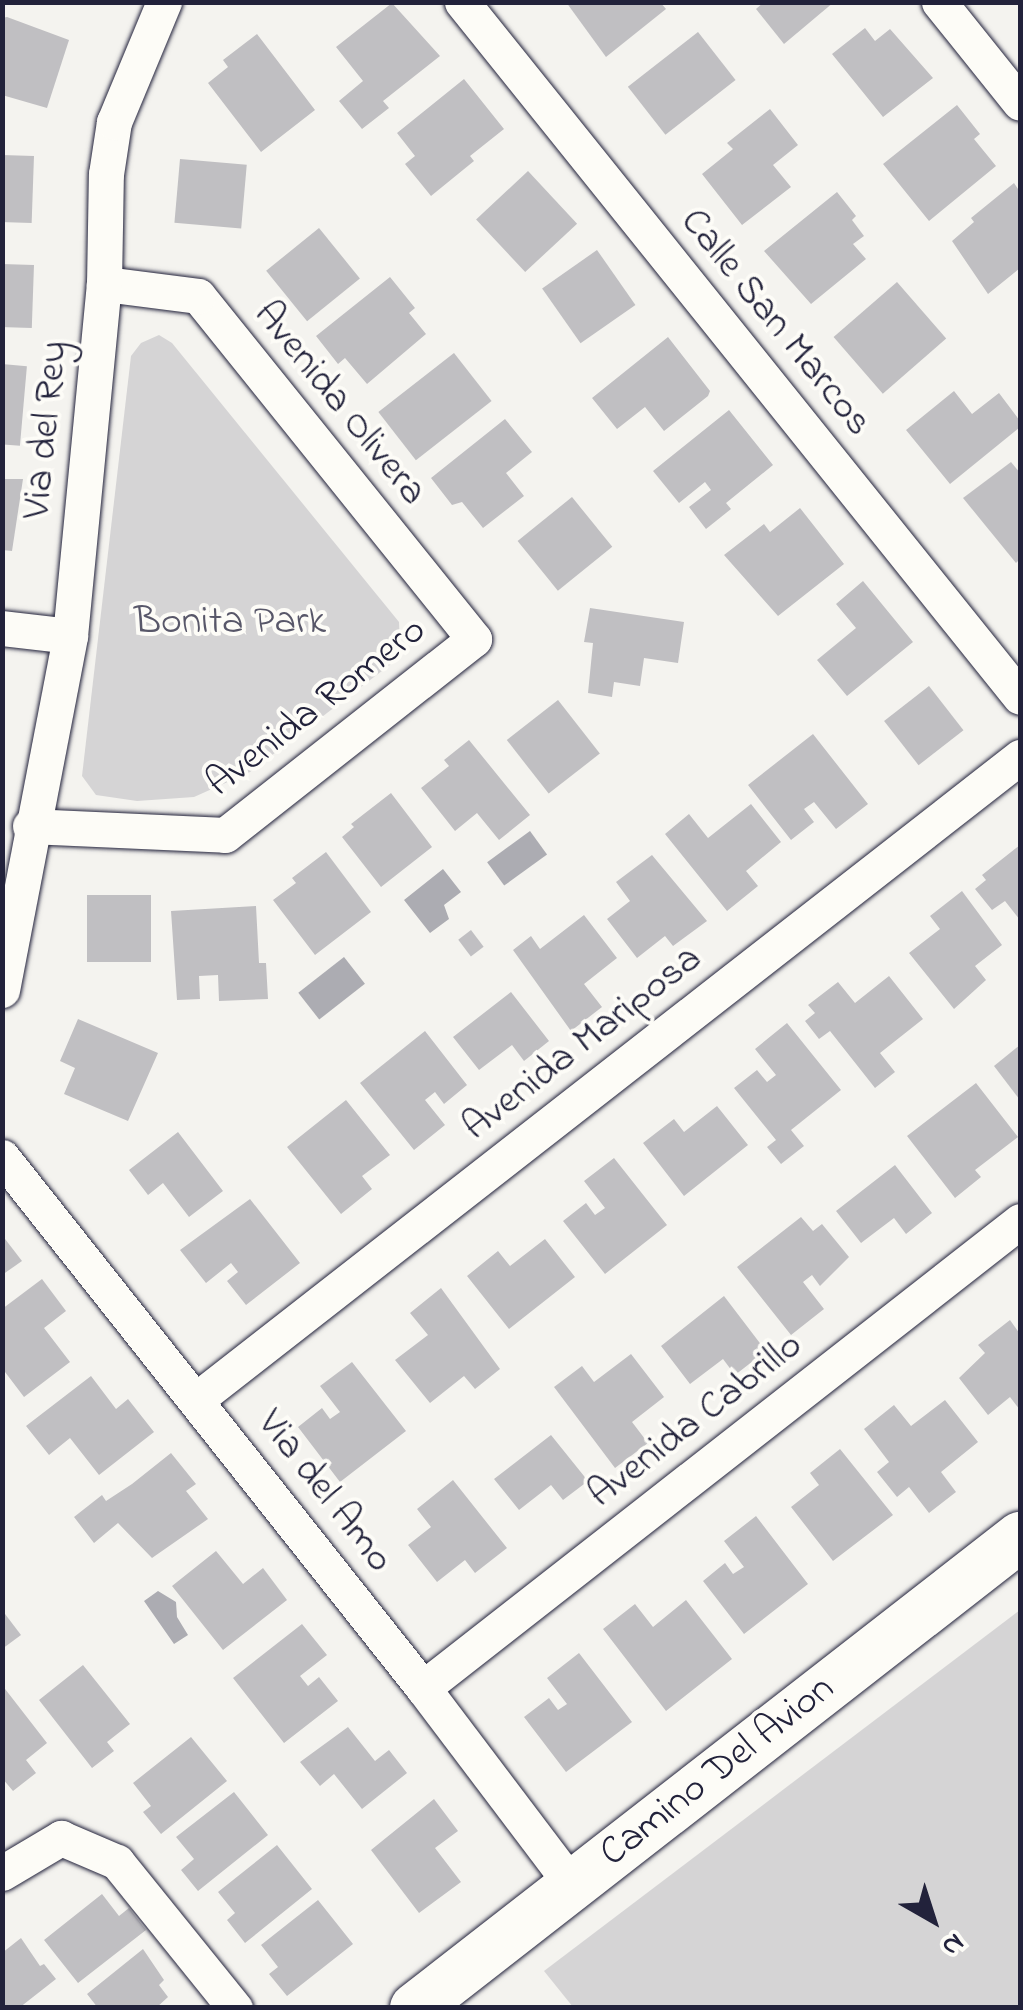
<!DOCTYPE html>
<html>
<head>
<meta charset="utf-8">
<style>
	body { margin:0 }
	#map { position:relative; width:1023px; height:2010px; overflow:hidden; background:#f4f3ef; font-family:"Indie Flower",sans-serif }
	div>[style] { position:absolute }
	.green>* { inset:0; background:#d5d4d5 }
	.water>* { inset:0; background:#acacb2; transform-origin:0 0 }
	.building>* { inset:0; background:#c0bfc2; transform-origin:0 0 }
	.roads { filter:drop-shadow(0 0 2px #22223b) drop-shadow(0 0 2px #22223b) }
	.street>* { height:35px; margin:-17.5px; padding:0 17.5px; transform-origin:17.5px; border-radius:17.5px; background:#fdfcf7 }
	.secondary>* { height:50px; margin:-25px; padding:0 25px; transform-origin:25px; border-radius:25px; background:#fdfcf7 }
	span { translate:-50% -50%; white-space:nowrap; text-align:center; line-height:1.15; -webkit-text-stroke:8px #fdfcf7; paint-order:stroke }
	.street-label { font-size:40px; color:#22223b }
	.park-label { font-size:40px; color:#585769 }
	.frame { position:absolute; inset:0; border:5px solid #22223b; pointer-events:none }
	.north { position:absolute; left:883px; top:1870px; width:100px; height:100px; -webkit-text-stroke:8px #fdfcf7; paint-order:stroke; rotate:141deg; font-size:28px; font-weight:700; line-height:40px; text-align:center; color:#22223b }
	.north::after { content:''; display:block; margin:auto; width:35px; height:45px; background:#22223b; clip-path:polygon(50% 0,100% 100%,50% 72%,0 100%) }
</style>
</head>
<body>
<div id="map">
	<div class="green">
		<i style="clip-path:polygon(159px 335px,172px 343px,399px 622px,400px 645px,391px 664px,250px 772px,194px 797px,137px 801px,96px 795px,82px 776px,131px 356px,141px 343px)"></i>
		<i style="clip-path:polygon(1020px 1610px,1020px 2007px,573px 2007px,544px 1971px)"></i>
	</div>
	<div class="water">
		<i style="left:530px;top:831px;width:29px;height:53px;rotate:54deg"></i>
		<i style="clip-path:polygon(443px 869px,461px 892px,444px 905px,449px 919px,430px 933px,404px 900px)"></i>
		<i style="left:344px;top:957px;width:34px;height:58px;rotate:52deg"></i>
		<i style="clip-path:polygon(158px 1591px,176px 1602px,177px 1617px,188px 1635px,174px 1644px,144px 1601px)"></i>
	</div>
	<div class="building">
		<i style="clip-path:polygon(566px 2px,660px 2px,666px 9px,606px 57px)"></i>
		<i style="clip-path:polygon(764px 2px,834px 2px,784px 44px,756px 9px)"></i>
		<i style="clip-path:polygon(392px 3px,440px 56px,383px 101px,389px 108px,362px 129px,339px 101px,363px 81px,336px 47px)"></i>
		<i style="clip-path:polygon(7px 17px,69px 40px,47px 108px,2px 95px,2px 18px)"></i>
		<i style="clip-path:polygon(865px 28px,875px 41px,890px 29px,933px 78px,883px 117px,832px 54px)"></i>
		<i style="left:698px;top:32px;width:61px;height:89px;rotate:52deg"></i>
		<i style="clip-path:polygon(257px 34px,315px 110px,261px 152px,208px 83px,228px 67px,223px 60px)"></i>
		<i style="clip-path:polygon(464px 79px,504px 129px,470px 156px,474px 161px,431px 196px,405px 164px,415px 156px,397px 133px)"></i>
		<i style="clip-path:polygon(957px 105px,980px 134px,974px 139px,996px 166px,929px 221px,883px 164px)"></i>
		<i style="clip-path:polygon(770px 109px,798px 145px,773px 165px,791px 187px,742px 225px,702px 174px,733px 149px,727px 143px)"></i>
		<i style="left:2px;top:155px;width:32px;height:67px;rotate:2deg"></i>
		<i style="left:180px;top:159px;width:67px;height:64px;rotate:5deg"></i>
		<i style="left:528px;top:171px;width:72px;height:71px;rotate:47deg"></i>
		<i style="clip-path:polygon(1014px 183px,1020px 192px,1020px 268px,988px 294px,952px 241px,974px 222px,971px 218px)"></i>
		<i style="clip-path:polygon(837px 192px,856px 216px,852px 220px,864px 236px,853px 244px,866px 259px,811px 304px,764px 251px)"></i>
		<i style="left:319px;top:228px;width:65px;height:68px;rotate:51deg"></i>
		<i style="left:597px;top:250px;width:67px;height:67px;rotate:55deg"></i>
		<i style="left:2px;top:264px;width:32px;height:63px;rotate:2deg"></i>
		<i style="clip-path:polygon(390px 277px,415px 308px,409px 313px,426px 334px,367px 384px,345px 358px,338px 364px,316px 336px)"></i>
		<i style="left:897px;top:282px;width:75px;height:84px;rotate:49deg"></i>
		<i style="clip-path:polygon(668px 337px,710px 391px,708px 396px,664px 431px,645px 407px,617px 429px,592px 398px)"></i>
		<i style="left:454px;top:353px;width:61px;height:96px;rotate:52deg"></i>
		<i style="left:2px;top:364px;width:25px;height:80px;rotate:5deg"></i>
		<i style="clip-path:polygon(954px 391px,972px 414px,999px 393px,1020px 421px,1020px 427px,950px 484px,906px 430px)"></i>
		<i style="clip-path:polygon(729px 410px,773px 465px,726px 503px,731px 509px,706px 529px,689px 507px,711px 490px,705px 482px,679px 503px,653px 471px)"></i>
		<i style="clip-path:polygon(505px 419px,532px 452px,506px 473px,524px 496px,483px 528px,462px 502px,452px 505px,431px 478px)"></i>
		<i style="clip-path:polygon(1011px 462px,1020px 473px,1020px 559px,1016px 563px,963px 498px)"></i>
		<i style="clip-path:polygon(2px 479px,23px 479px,12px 551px,2px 550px)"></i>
		<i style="left:572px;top:497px;width:64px;height:70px;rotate:51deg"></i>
		<i style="clip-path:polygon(800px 508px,844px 564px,778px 616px,724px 555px,764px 524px,770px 532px)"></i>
		<i style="clip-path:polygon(863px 581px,913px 642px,847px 696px,817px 660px,856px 628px,836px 604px)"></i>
		<i style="clip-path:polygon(590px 608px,684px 622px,678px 663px,644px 658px,640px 686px,614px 682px,612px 697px,588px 693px,593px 643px,584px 642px)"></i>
		<i style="left:929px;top:686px;width:56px;height:57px;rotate:52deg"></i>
		<i style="left:558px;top:700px;width:68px;height:65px;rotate:52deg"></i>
		<i style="clip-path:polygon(813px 734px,868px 804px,836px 829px,814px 802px,804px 809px,814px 822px,791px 840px,748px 785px)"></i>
		<i style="clip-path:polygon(469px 740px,530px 815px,499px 840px,477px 813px,455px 831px,421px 788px,449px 766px,444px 760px)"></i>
		<i style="clip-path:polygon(391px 793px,432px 847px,381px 887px,342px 837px,354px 827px,351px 824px)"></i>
		<i style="clip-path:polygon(751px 804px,781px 842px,746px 871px,758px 886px,727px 911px,665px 834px,689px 814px,708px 838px)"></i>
		<i style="clip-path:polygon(1020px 845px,1020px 920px,1005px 901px,992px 910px,975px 889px,986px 880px,982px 875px)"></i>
		<i style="clip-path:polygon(326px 852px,371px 912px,315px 955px,273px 900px,296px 883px,292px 878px)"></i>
		<i style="clip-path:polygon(652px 855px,707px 921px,673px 946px,665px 936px,637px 958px,607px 919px,630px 901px,616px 882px)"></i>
		<i style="clip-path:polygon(962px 891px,1002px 945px,975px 966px,986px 980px,954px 1009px,909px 953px,940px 929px,930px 916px)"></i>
		<i style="left:87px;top:895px;width:64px;height:67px"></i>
		<i style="clip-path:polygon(256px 906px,259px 963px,266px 963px,268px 999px,219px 1001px,218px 975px,199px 976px,200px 999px,177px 1000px,171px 911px)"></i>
		<i style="clip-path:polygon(584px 915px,617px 958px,584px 984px,602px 1007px,571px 1031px,513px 950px,531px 936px,540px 949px)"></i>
		<i style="left:471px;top:930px;width:21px;height:16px;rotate:53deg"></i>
		<i style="clip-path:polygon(889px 976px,923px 1019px,880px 1053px,895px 1072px,875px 1088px,830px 1031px,819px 1039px,805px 1021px,815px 1013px,808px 1005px,838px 982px,855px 1003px)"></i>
		<i style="clip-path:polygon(511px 992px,549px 1041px,524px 1061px,512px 1045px,479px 1070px,453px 1037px)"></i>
		<i style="clip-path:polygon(78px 1019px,158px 1053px,128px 1121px,64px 1094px,75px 1068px,60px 1061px)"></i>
		<i style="clip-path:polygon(787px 1023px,841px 1090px,791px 1130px,804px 1146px,781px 1164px,767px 1147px,776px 1140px,734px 1088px,757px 1070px,767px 1082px,776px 1075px,755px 1049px)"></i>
		<i style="clip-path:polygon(425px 1031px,467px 1085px,444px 1104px,435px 1092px,425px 1100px,445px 1125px,414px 1150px,360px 1083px)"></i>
		<i style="clip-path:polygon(1020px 1045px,1020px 1100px,994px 1066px)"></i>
		<i style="clip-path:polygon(976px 1083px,1018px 1137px,975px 1170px,981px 1177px,955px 1198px,907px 1136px)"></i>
		<i style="clip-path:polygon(346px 1100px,390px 1155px,362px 1176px,372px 1189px,341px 1214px,287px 1147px)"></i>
		<i style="clip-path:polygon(717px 1106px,748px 1145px,684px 1196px,643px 1143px,674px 1119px,684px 1132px)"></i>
		<i style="clip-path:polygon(178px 1132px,223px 1191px,189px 1217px,163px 1183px,148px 1195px,129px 1170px)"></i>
		<i style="clip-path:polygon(614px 1158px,667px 1225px,605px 1274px,563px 1221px,586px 1203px,595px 1215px,605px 1208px,584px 1181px)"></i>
		<i style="clip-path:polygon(895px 1165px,932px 1213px,906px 1234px,894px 1218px,861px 1243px,836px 1211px)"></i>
		<i style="clip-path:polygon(250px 1199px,300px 1263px,246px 1305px,227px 1281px,238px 1272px,231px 1263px,206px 1283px,180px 1250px)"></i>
		<i style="clip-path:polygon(801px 1217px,813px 1231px,822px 1224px,849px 1257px,820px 1286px,812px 1275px,803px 1282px,824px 1309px,791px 1335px,737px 1267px)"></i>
		<i style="clip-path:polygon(2px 1235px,22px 1261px,2px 1275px)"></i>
		<i style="clip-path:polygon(545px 1239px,575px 1277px,509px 1329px,467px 1276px,498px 1251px,510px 1266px)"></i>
		<i style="clip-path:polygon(42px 1279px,66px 1311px,44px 1328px,70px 1362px,24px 1397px,2px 1368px,2px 1309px)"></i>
		<i style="clip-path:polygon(441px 1288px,500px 1369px,475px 1389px,464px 1376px,430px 1403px,395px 1360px,428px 1335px,410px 1313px)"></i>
		<i style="clip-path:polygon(724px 1296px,766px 1351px,735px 1375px,723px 1359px,690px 1384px,661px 1346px)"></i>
		<i style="clip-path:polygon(1010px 1320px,1020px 1334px,1020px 1410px,1010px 1397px,988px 1415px,959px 1378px,985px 1353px,978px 1345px)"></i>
		<i style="clip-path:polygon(631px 1354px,664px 1397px,632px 1422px,648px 1443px,615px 1468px,554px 1387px,582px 1366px,594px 1382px)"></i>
		<i style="clip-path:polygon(352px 1362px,406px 1431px,340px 1482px,298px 1427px,322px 1408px,330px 1419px,340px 1412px,320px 1386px)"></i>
		<i style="clip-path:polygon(91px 1376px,116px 1409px,128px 1399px,154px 1432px,99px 1475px,70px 1438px,49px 1455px,26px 1426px)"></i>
		<i style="clip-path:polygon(945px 1400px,978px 1442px,941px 1472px,956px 1492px,929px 1513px,909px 1487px,897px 1497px,877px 1472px,889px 1462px,864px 1429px,894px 1405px,911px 1426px)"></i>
		<i style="clip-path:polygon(551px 1435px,588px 1481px,563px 1500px,551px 1485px,519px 1510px,494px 1479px)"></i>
		<i style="clip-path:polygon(840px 1449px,893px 1515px,833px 1561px,791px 1507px,819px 1485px,810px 1473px)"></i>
		<i style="clip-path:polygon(171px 1453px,196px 1484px,186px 1491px,208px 1519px,152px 1558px,118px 1523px,94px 1543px,74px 1517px,102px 1495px,106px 1501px,132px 1484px)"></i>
		<i style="clip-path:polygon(453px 1480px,507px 1548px,475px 1573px,465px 1560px,437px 1582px,408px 1545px,431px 1527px,417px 1509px)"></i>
		<i style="clip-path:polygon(756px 1516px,808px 1584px,744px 1634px,703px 1581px,725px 1563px,733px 1574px,744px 1567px,724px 1541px)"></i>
		<i style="clip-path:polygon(216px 1551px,243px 1584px,263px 1568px,287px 1600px,223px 1650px,172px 1586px)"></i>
		<i style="clip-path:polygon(686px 1600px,732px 1659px,666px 1711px,603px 1629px,635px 1604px,653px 1627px)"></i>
		<i style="clip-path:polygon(2px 1610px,21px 1635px,2px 1649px)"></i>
		<i style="clip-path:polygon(302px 1624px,327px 1655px,300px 1676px,308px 1686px,319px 1677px,338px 1701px,284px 1743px,233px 1678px)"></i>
		<i style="clip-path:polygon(579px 1653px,632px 1722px,566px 1772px,524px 1717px,549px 1698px,558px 1710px,567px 1704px,547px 1678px)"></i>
		<i style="clip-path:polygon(83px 1665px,130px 1724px,107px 1742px,114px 1751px,92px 1768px,39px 1700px)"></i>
		<i style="clip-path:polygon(2px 1685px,47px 1743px,26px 1760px,36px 1773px,13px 1791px,2px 1778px)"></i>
		<i style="clip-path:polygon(348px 1727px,375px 1761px,389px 1750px,407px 1773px,362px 1809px,334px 1774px,320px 1786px,300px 1762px)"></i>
		<i style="clip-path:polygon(191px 1737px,227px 1781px,161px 1834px,143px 1812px,151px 1806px,133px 1783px)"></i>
		<i style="clip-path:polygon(234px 1792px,268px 1835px,198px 1891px,181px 1870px,194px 1859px,176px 1837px)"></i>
		<i style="clip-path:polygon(434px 1799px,458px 1831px,435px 1848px,461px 1882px,419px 1913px,371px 1850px)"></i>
		<i style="clip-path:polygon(277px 1845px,312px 1889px,245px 1943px,227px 1920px,235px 1913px,218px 1892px)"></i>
		<i style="clip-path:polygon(102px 1894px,119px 1916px,129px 1908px,146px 1930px,78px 1983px,44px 1940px)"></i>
		<i style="clip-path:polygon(318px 1900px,353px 1944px,287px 1996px,269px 1974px,278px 1967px,261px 1945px)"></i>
		<i style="clip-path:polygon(21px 1938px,40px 1966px,44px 1964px,56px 1979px,19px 2008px,2px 2008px,2px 1953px)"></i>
		<i style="clip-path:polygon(143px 1949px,164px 1980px,159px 1985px,168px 1997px,156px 2008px,98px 2008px,87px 1994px)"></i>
	</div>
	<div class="roads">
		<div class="street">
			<i style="left:462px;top:2px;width:891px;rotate:51.24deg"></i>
			<i style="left:939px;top:2px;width:129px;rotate:51.3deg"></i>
			<i style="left:2px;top:628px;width:68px;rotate:6.7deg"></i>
			<i style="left:30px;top:826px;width:195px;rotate:2.6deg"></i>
			<i style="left:225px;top:835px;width:317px;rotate:-38.2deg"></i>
			<i style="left:474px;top:639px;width:440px;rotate:-128.8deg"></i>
			<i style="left:198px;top:296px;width:95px;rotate:-172.7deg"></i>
			<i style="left:2px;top:990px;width:360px;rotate:-79.1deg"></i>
			<i style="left:70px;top:636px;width:354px;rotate:-84.5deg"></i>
			<i style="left:104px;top:284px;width:110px;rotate:-89deg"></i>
			<i style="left:106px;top:174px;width:53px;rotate:-81.3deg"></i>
			<i style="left:114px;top:122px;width:130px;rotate:-67.4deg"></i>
			<i style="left:2px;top:1157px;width:678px;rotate:51.59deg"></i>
			<i style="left:423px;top:1688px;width:247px;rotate:52.9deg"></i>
			<i style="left:197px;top:1399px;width:1044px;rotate:-37.96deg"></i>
			<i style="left:423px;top:1688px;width:758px;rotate:-38.03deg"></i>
			<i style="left:2px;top:1873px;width:69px;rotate:-30.7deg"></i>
			<i style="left:61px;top:1838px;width:61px;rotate:23.2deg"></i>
			<i style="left:117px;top:1862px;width:188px;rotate:51.1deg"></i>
		</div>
		<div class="secondary">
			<i style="left:415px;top:2008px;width:767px;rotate:-37.9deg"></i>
		</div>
	</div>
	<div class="street-label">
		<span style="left:775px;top:323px;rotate:51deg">Calle San Marcos</span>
		<span style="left:339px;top:404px;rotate:51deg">Avenida Olivera</span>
		<span style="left:47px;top:430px;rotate:-84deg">Via del Rey</span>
		<span style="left:317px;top:708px;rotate:-38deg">Avenida Romero</span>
		<span style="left:583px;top:1044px;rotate:-38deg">Avenida Mariposa</span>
		<span style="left:696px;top:1421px;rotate:-38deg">Avenida Cabrillo</span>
		<span style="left:324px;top:1492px;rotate:52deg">Via del Amo</span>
		<span style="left:718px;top:1772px;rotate:-38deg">Camino Del Avion</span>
	</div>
	<div class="park-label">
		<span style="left:230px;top:623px">Bonita Park</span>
	</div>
	<div class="frame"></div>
	<div class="north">N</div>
</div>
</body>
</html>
